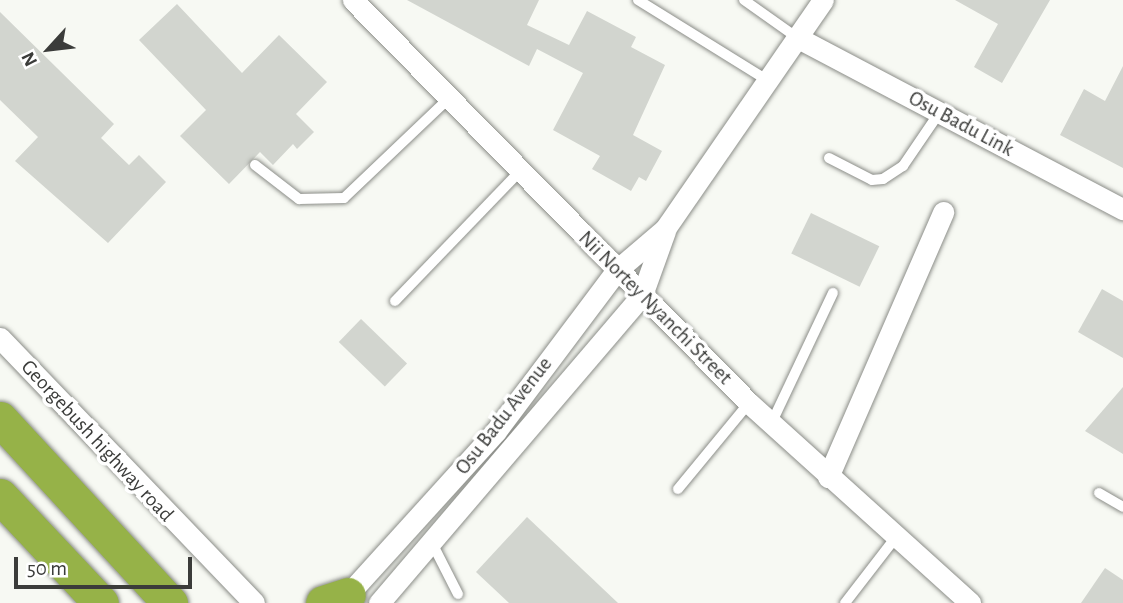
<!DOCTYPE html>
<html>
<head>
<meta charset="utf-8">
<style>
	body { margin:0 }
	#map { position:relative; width:1123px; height:603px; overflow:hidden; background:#f7f9f3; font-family:"Alegreya Sans",sans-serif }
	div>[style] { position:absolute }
	.building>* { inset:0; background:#d2d5cf; transform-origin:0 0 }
	.roads { filter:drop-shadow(0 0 2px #8b8d88) drop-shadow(0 0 2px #8b8d88) }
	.service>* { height:10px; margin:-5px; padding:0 5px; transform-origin:5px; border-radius:5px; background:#fff }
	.minor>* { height:21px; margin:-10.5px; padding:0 10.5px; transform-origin:10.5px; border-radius:10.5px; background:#fff }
	.trunk>* { height:35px; margin:-17.5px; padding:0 17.5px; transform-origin:17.5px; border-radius:17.5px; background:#96b248 }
	span { translate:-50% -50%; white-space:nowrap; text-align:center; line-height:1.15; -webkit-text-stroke:7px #fff; paint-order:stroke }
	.street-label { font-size:21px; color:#3b3c3a }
	.north { position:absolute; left:14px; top:14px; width:70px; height:70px; -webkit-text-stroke:5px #fff; paint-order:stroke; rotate:243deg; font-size:19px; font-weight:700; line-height:28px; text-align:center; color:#3b3c3a }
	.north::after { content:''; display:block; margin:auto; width:24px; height:32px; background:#3b3c3a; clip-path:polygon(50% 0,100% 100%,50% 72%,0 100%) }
	.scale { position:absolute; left:14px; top:557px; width:178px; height:32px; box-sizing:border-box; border:4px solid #3b3c3a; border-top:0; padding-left:9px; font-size:21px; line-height:24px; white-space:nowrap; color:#3b3c3a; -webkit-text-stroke:5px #fff; paint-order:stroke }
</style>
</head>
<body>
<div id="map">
	<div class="building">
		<i style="clip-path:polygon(407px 0,539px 0,527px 25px,569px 45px,587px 11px,636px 37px,631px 47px,665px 65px,633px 135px,662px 151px,646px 181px,639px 177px,631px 191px,592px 169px,600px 156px,553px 130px,583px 73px,537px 49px,529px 66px)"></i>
		<i style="clip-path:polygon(955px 0,1050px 0,1002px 83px,974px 67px,998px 24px)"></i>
		<i style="clip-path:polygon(177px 4px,242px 73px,279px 35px,327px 82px,296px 114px,314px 132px,297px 149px,293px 144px,273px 165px,260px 152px,229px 184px,180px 136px,206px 110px,139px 40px)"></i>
		<i style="clip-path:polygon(0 12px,114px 124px,101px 138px,129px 165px,139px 155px,166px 182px,108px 243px,15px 161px,38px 137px,0 100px)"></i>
		<i style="clip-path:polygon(1123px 66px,1123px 168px,1060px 135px,1084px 89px,1105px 101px)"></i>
		<i style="left:811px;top:213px;width:76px;height:45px;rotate:26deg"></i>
		<i style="clip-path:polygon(1102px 289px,1123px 301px,1123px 358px,1078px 332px)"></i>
		<i style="left:361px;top:319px;width:64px;height:32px;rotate:44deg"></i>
		<i style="clip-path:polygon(1123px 387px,1123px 454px,1085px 431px)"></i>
		<i style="clip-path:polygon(527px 517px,618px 603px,509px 603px,476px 572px)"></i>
		<i style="clip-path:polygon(1105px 568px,1123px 580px,1123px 603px,1081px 603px)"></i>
	</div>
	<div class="roads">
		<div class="service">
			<i style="left:638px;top:0;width:155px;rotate:31.8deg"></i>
			<i style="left:744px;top:0;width:67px;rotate:35.3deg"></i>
			<i style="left:829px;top:158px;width:48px;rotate:27.1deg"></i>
			<i style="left:872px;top:180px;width:11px;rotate:-5deg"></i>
			<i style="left:883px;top:179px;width:24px;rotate:-33deg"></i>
			<i style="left:903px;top:166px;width:64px;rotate:-55.8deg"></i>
			<i style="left:255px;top:165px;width:56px;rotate:37.7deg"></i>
			<i style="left:299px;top:199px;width:45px;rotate:-1.3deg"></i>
			<i style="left:344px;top:198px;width:145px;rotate:-43.6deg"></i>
			<i style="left:395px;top:301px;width:180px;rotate:-46.1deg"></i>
			<i style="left:771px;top:424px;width:145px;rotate:-64.7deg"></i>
			<i style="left:678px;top:489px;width:112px;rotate:-50.5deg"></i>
			<i style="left:1099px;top:493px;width:28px;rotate:30deg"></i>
			<i style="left:433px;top:545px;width:55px;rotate:63deg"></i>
			<i style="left:845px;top:603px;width:83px;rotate:-52.3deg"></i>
		</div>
		<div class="minor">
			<i style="left:353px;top:0;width:565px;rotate:45.5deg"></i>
			<i style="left:749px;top:403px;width:298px;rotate:42.1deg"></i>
			<i style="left:800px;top:39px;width:365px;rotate:27.8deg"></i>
			<i style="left:0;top:338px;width:367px;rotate:46.2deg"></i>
			<i style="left:828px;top:477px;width:289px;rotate:-66.5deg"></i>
			<i style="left:342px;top:601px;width:229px;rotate:-47.8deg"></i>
			<i style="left:496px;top:431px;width:201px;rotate:-53.1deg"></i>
			<i style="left:617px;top:270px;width:63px;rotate:-40.5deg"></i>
			<i style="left:665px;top:229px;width:278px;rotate:-55.4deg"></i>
			<i style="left:379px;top:603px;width:405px;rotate:-49.5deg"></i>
			<i style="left:642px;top:295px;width:68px;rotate:-70.2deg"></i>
		</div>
		<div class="trunk">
			<i style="left:0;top:419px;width:251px;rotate:47.3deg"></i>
			<i style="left:0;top:496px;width:147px;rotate:46.7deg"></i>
			<i style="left:323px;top:603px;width:26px;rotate:-18deg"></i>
		</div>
	</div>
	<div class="street-label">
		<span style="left:961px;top:124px;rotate:28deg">Osu Badu Link</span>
		<span style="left:655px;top:308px;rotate:45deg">Nii Nortey Nyanchi Street</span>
		<span style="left:504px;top:416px;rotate:-52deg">Osu Badu Avenue</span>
		<span style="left:97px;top:441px;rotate:47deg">Georgebush highway road</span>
	</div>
	<div class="north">N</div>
	<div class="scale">50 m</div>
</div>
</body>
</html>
